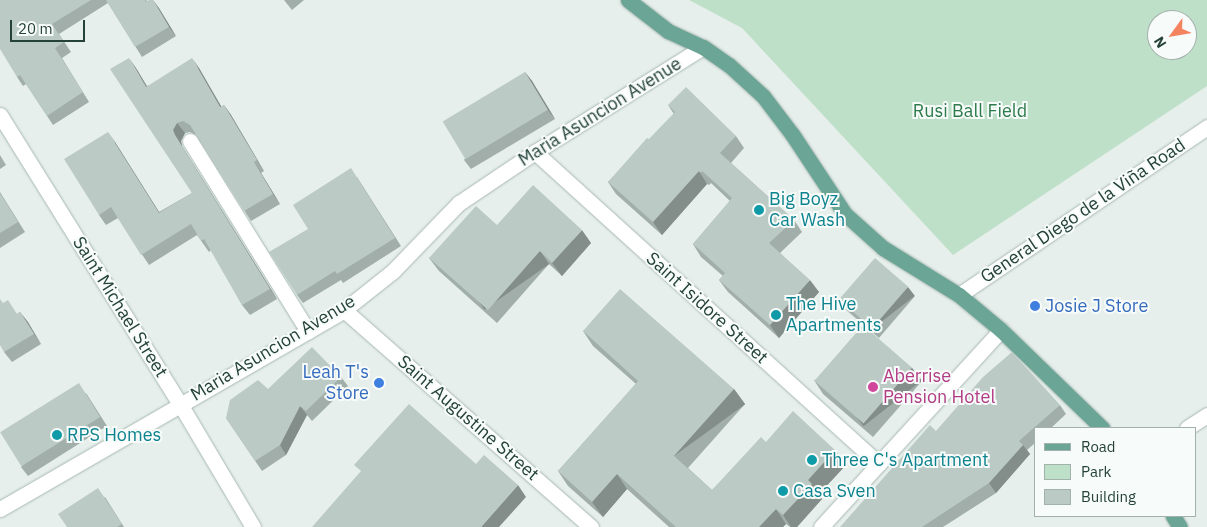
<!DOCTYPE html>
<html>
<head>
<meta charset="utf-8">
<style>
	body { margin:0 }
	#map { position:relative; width:1207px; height:527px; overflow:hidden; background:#e6efeb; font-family:"IBM Plex Sans",sans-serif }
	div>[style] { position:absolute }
	.green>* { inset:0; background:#bfe0c8 }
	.roads { filter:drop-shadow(0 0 1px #a8b8b2) drop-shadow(0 0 1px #a8b8b2) }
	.minor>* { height:15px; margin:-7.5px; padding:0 7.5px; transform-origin:7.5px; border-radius:7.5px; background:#fff }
	.major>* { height:15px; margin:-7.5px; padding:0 7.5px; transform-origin:7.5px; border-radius:7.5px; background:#6aa596 }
	.wall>* { inset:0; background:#a1aea9 }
	.shaded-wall>* { inset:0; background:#838d89; transform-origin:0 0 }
	.building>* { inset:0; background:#bbcac4; transform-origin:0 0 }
	.dots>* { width:14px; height:14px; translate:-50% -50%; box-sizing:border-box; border:2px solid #f7fbf9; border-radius:50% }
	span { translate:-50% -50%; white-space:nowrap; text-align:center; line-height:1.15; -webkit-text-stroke:4px #f7fbf9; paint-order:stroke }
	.park-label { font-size:18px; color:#2d7a4b }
	.street-label { font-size:18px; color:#24423a }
	.culture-label { font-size:18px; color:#0d838f }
	.left { translate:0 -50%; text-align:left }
	.shop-label { font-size:18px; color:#366cbe }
	.right { translate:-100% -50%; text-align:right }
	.hotel-label { font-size:18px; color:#b23c85 }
	.legend { position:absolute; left:1034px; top:427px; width:162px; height:90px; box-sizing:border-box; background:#f7fbf9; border:1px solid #a3b1ad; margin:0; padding:6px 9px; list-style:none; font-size:15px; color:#24423a }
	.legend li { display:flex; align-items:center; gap:10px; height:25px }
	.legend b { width:25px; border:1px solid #a3b1ad }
	.north { position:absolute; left:1147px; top:10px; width:50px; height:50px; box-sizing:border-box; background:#f7fbf9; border:1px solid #a3b1ad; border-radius:50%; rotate:238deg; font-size:14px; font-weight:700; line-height:20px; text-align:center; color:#24423a }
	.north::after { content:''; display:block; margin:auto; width:18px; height:22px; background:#f4845f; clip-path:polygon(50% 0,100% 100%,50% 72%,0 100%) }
	.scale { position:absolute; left:10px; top:20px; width:75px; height:22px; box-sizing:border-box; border:2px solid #24423a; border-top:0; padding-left:6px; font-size:15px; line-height:18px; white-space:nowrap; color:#24423a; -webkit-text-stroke:4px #f7fbf9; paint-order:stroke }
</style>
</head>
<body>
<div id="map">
	<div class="green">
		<i style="clip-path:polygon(evenodd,689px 0,1207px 0,1207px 86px,953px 255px,742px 28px,689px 0,1157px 20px,1187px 20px,1187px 50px,1157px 50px,1157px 20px)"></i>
	</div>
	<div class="roads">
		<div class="minor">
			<i style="left:0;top:115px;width:340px;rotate:58.1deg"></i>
			<i style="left:180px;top:404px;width:143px;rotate:59.3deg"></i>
			<i style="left:190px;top:141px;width:224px;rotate:58.2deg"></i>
			<i style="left:535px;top:152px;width:464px;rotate:42.2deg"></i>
			<i style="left:959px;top:295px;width:300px;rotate:-34.1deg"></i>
			<i style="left:344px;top:310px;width:329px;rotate:41.3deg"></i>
			<i style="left:1187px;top:428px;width:24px;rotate:-33deg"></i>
			<i style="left:0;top:509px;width:397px;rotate:-30deg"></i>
			<i style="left:344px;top:310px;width:63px;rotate:-38.5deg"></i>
			<i style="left:393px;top:271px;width:95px;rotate:-45.9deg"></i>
			<i style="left:459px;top:203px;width:92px;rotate:-33.9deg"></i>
			<i style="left:535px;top:152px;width:198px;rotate:-32deg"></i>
			<i style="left:821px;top:527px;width:267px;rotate:-47.6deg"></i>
		</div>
		<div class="major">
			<i style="left:628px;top:0;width:51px;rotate:37.8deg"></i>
			<i style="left:668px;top:31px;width:38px;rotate:25deg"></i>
			<i style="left:703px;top:47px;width:32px;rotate:35deg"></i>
			<i style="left:729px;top:65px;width:46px;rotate:42.4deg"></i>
			<i style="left:763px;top:96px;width:48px;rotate:52.7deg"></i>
			<i style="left:792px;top:134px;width:96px;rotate:56.5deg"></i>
			<i style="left:845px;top:214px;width:51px;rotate:41.8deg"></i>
			<i style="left:883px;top:248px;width:89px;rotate:31.7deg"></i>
			<i style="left:959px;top:295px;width:55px;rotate:39.8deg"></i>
			<i style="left:1001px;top:330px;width:141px;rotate:44.1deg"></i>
			<i style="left:1173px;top:516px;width:13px;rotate:58deg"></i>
		</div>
	</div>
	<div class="wall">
		<i style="clip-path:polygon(0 0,146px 0,147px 1px,153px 0,176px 36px,142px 57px,108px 3px,59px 34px,71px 52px,62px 58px,89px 102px,53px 125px,26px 84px,23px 86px,17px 77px)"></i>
		<i style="clip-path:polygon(284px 0,304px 0,292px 10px)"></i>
		<i style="clip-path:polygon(136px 68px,147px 86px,199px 68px,221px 107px,224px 105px,231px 115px,264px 171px,261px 173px,280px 204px,251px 221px,196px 135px,190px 132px,185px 133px,181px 141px,182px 146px,277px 299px,250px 315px,242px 305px,211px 250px,209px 252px,197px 235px,149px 265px,118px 218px,106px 225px,99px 215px,115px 142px,159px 212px,192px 193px)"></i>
		<i style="clip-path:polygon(525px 72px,532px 81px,555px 119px,471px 169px,464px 160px)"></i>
		<i style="clip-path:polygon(668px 105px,736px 136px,744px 148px,731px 163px,794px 220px,802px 232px,780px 253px,819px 292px,779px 338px,728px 292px,719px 280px,723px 276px,701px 257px,693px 244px,730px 201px,711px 183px,709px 185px,707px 184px,662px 235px,616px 194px,608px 182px,674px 114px)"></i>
		<i style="clip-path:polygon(0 155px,6px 165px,0 169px)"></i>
		<i style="clip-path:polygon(357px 177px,401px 246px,343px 283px,341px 280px,303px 303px,297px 295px,308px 229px)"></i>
		<i style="clip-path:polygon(0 192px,25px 232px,0 248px)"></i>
		<i style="clip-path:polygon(497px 225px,591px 243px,562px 276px,549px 264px,497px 323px,439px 271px,429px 258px)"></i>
		<i style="clip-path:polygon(915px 296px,879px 338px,845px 309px,839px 299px)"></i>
		<i style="clip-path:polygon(3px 303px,17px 314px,20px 312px,41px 344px,12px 362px,4px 352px)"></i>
		<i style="clip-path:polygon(583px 331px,734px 389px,745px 404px,688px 468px,712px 490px,766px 442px,846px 465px,819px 494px,822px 499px,797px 527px,790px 527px,786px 524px,783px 527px,669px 527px,627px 489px,603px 517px,568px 486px,558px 471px,636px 384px,593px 346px)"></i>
		<i style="clip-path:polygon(912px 368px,922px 381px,873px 437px,823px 394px,814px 380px)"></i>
		<i style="clip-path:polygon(341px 377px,348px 386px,312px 421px,307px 415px,286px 455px,262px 471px,226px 418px,268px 389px)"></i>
		<i style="clip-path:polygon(86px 393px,107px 426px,28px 476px,21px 467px)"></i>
		<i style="clip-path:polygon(1060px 405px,1066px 414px,1051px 428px,1036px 428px,1036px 442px,1027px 450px,1030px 454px,996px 493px,943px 527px,840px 527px)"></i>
		<i style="clip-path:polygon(105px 497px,124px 527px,67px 527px)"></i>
	</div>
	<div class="shaded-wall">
		<i style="clip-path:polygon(153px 0,159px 8px,176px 36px,169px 27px)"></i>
		<i style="clip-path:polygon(129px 58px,136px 68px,153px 97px,146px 87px)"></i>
		<i style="clip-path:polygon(192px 58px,199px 68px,228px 118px,220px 107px)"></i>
		<i style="clip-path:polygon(525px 72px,532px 81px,555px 119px,548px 110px)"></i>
		<i style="clip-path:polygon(224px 105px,231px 115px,264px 171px,257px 160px)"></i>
		<i style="clip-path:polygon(177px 123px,185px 133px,181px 141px,182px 146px,277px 299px,270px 289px,175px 135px,173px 130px)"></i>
		<i style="clip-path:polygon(108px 132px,115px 142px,166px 223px,159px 213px)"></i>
		<i style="clip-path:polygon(254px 162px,261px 173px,280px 204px,273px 194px)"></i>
		<i style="clip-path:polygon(699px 171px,707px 184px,662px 235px,653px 222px)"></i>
		<i style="clip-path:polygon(582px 230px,591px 243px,562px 276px,552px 263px)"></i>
		<i style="left:540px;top:251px;width:16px;height:79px;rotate:55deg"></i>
		<i style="clip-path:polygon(810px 280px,819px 292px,779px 338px,770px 325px)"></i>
		<i style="left:908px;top:287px;width:11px;height:54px;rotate:52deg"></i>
		<i style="clip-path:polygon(20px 312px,28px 322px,41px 344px,34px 334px)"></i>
		<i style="left:912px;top:368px;width:16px;height:74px;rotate:52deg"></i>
		<i style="left:734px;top:389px;width:19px;height:90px;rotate:54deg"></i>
		<i style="clip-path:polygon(300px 406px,307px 415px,286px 455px,280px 445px)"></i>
		<i style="clip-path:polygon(1023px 445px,1030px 454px,996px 493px,989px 483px)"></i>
		<i style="clip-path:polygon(835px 450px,846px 465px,819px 494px,822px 499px,797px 527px,791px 527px,783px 515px,808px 480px)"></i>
		<i style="clip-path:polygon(617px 474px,627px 489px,603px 517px,592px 502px)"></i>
		<i style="clip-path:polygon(518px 485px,526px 497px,499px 527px,481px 527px)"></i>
		<i style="clip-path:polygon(776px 509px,786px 524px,783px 527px,759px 527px)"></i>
	</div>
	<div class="building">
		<i style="clip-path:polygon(0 0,91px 0,52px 24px,64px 42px,55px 48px,83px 92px,47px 116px,20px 75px,17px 77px,0 49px)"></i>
		<i style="clip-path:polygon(106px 0,145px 0,146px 2px,149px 0,153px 0,169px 27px,135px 47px)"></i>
		<i style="clip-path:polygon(129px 58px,146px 87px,192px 58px,220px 107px,224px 105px,257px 160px,254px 162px,273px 194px,244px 211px,190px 125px,183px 121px,177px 123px,173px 130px,175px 135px,270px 289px,242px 305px,204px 239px,201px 241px,191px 224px,141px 255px,111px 207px,99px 215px,64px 159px,108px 132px,159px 213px,192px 193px,110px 69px)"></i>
		<i style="left:525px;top:72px;width:44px;height:96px;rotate:59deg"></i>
		<i style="clip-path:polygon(686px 87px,736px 136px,720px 153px,794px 220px,769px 243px,810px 280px,770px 325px,719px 280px,725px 273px,693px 244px,732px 198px,702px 171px,700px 173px,699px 171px,653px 222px,608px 182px,647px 138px,649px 139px,675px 112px,668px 105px)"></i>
		<i style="clip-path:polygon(351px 168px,395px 238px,337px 274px,335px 271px,297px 295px,269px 252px,308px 229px,293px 205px)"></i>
		<i style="clip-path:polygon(533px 185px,582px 230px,552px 263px,540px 251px,488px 310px,429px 258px,476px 206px,497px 225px)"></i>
		<i style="clip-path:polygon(0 193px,18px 222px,0 233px)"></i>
		<i style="left:875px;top:258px;width:44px;height:55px;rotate:41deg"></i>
		<i style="clip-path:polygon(620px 289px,734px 389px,674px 456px,712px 490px,761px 437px,766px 442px,793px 411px,835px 450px,808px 480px,812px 484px,783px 515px,776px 509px,759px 527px,676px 527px,617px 474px,592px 502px,558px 471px,638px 381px,583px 331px)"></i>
		<i style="clip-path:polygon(0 299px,3px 303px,8px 300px,17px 314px,20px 312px,34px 334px,4px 352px,0 345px)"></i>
		<i style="left:863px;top:325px;width:65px;height:74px;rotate:41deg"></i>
		<i style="clip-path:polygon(312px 347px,341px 377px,306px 411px,300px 406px,280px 445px,255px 461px,226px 418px,230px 400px,258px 380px,268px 389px)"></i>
		<i style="clip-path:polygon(1012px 352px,1060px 405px,1019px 441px,1023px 445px,989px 483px,922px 527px,840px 527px,930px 425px,936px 431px,983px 377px)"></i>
		<i style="left:79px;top:383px;width:40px;height:93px;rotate:58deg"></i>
		<i style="clip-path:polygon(409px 404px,476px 464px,484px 455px,518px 485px,481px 527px,312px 527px,361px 471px,354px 465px)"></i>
		<i style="clip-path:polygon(98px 488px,122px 524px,117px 527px,67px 527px,58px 514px)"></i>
	</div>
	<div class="dots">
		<i style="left:759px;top:210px;background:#0f9aa8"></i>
		<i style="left:1035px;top:306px;background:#3f7fe0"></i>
		<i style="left:776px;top:315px;background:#0f9aa8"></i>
		<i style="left:379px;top:383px;background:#3f7fe0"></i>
		<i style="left:873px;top:387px;background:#d1479c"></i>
		<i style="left:57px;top:435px;background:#0f9aa8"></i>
		<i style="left:812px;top:460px;background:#0f9aa8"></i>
		<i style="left:783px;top:491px;background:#0f9aa8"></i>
	</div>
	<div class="park-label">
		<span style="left:970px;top:111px">Rusi Ball Field</span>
	</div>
	<div class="street-label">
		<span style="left:600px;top:112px;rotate:-32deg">Maria Asuncion Avenue</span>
		<span style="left:1083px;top:211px;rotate:-34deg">General Diego de la Viña Road</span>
		<span style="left:120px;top:307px;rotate:58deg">Saint Michael Street</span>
		<span style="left:707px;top:308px;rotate:42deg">Saint Isidore Street</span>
		<span style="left:273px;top:348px;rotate:-31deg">Maria Asuncion Avenue</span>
		<span style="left:468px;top:418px;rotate:41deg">Saint Augustine Street</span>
	</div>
	<div class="culture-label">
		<span class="left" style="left:769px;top:210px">Big Boyz<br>Car Wash</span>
		<span class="left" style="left:786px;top:315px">The Hive<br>Apartments</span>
		<span class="left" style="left:67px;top:435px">RPS Homes</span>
		<span class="left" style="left:822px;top:460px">Three C's Apartment</span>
		<span class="left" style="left:793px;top:491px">Casa Sven</span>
	</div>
	<div class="shop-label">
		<span class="left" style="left:1045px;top:306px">Josie J Store</span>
		<span class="right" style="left:369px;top:383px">Leah T's<br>Store</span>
	</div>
	<div class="hotel-label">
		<span class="left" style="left:883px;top:387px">Aberrise<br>Pension Hotel</span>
	</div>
	<ul class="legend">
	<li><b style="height:6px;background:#6aa596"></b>Road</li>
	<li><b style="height:14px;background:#bfe0c8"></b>Park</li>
	<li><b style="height:14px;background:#bbcac4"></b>Building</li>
	</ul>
	<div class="north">N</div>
	<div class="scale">20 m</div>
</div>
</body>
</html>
